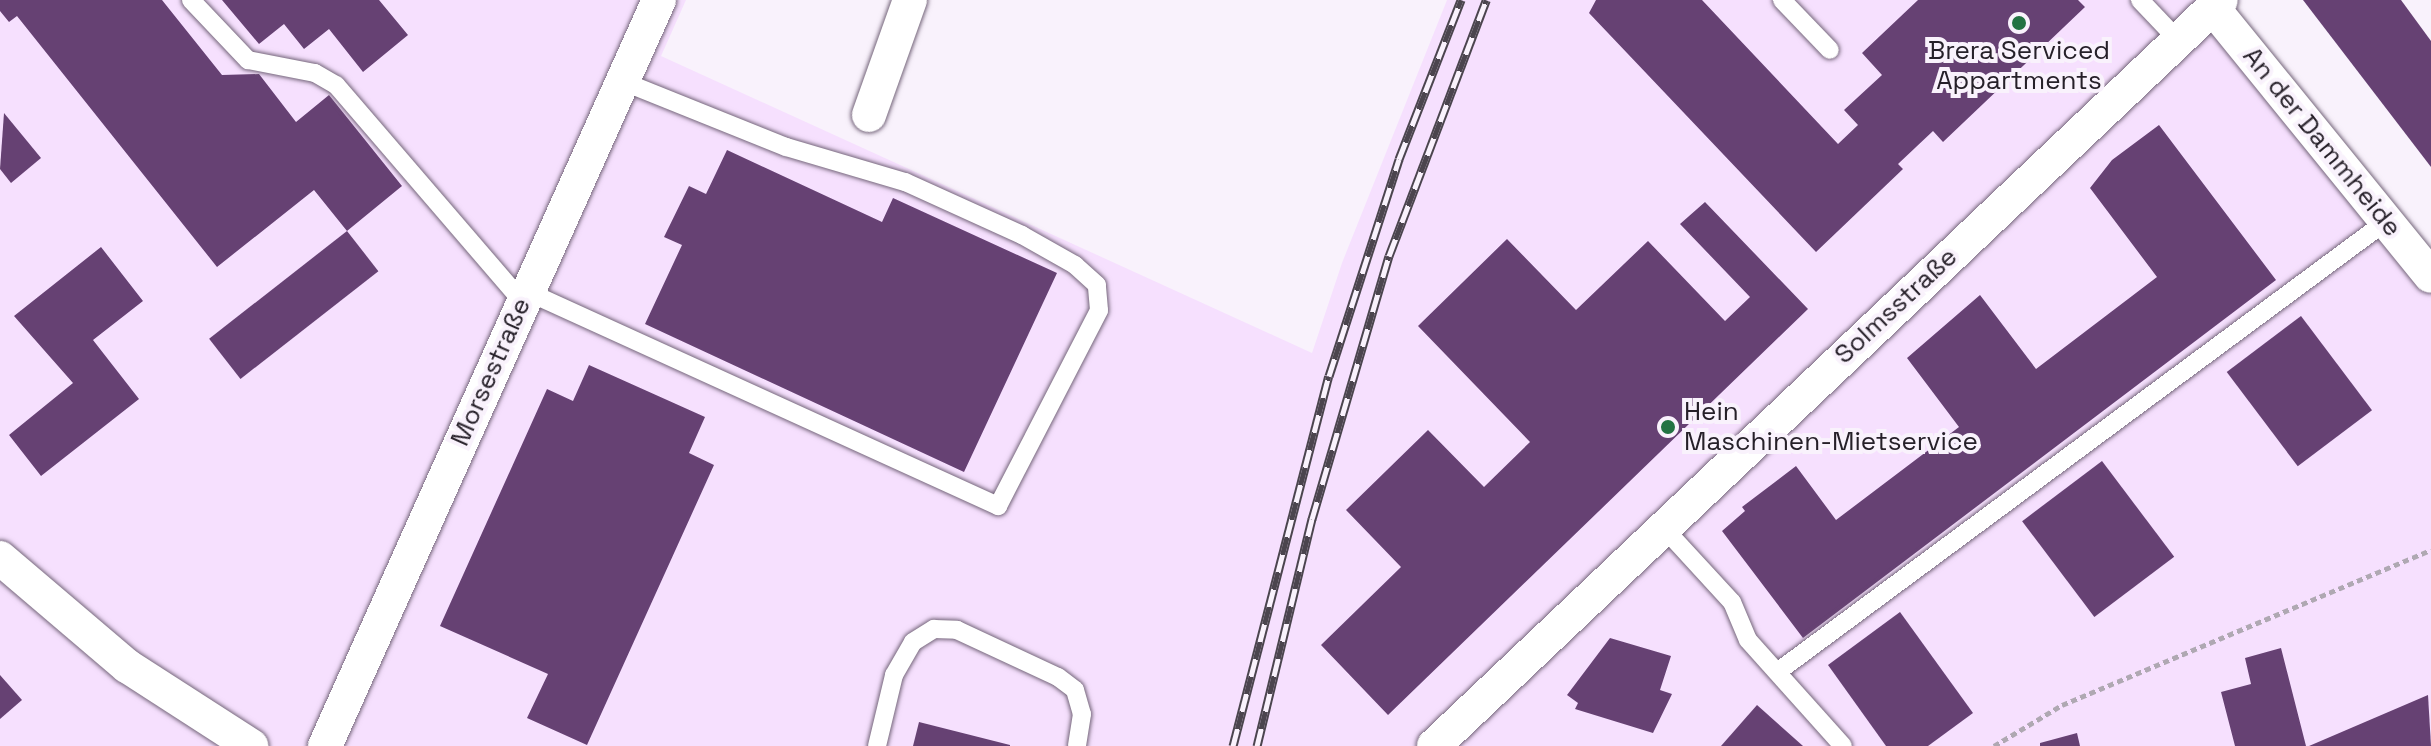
<!DOCTYPE html>
<html>
<head>
<meta charset="utf-8">
<style>
	body { margin:0 }
	#map { position:relative; width:2431px; height:746px; overflow:hidden; background:#f9f2fc; font-family:"Space Grotesk",sans-serif }
	div>[style] { position:absolute }
	.built>* { inset:0; background:#f6e0fe }
	.building>* { inset:0; background:#664173; transform-origin:0 0 }
	.path>* { height:5px; margin-top:-2.5px; transform-origin:0; background:repeating-linear-gradient(90deg,#afa8b2 0 6px,transparent 0 10px) }
	.roads { filter:drop-shadow(0 0 2px #75667b) drop-shadow(0 0 2px #75667b) }
	.lane>* { height:18px; margin:-9px; padding:0 9px; transform-origin:9px; border-radius:9px; background:#fff }
	.street>* { height:34px; margin:-17px; padding:0 17px; transform-origin:17px; border-radius:17px; background:#fff }
	.rail>* { height:9px; margin-top:-4.5px; transform-origin:0; background:repeating-linear-gradient(90deg,#f9f2fc 0 18px,#4b454e 0 36px); box-sizing:border-box; border-block:2px solid #4b454e }
	.dots>* { width:22px; height:22px; translate:-50% -50%; box-sizing:border-box; border:4px solid #f9f2fc; border-radius:50% }
	span { translate:-50% -50%; white-space:nowrap; text-align:center; line-height:1.15; -webkit-text-stroke:8px #f9f2fc; paint-order:stroke }
	.poi-label { font-size:26px; color:#262029 }
	.left { translate:0 -50%; text-align:left }
	.street-label { font-size:26px; color:#262029 }
</style>
</head>
<body>
<div id="map">
	<div class="built">
		<i style="clip-path:polygon(0 0,686px 0,661px 56px,1312px 353px,1342px 263px,1447px 0,2221px 0,2431px 276px,2431px 746px,0 746px)"></i>
	</div>
	<div class="building">
		<i style="clip-path:polygon(0 0,162px 0,222px 75px,259px 74px,296px 122px,329px 95px,402px 186px,347px 231px,314px 190px,217px 267px,17px 16px,9px 22px,0 11px)"></i>
		<i style="clip-path:polygon(222px 0,379px 0,408px 35px,363px 72px,329px 29px,304px 49px,284px 24px,259px 44px)"></i>
		<i style="clip-path:polygon(1596px 0,1702px 0,1838px 144px,1858px 125px,1844px 110px,1882px 75px,1862px 53px,1918px 0,2078px 0,2085px 7px,1943px 142px,1933px 131px,1898px 164px,1903px 169px,1816px 252px,1589px 13px)"></i>
		<i style="clip-path:polygon(2303px 0,2401px 0,2431px 41px,2431px 167px)"></i>
		<i style="clip-path:polygon(4px 113px,41px 158px,11px 183px,0 169px)"></i>
		<i style="clip-path:polygon(2159px 125px,2276px 280px,1803px 638px,1722px 531px,1745px 511px,1742px 507px,1796px 466px,1836px 520px,1959px 427px,1907px 358px,1980px 295px,2036px 369px,2157px 277px,2090px 188px,2112px 160px)"></i>
		<i style="clip-path:polygon(727px 150px,882px 222px,893px 198px,1057px 273px,964px 472px,645px 324px,682px 245px,664px 237px,689px 186px,706px 194px)"></i>
		<i style="clip-path:polygon(1705px 202px,1808px 309px,1388px 715px,1321px 645px,1401px 567px,1346px 510px,1428px 430px,1484px 487px,1530px 442px,1418px 326px,1507px 239px,1576px 310px,1648px 241px,1725px 321px,1750px 297px,1680px 224px)"></i>
		<i style="left:347px;top:231px;width:51px;height:175px;rotate:52deg"></i>
		<i style="clip-path:polygon(101px 247px,143px 301px,93px 340px,139px 399px,41px 476px,9px 435px,73px 383px,14px 316px)"></i>
		<i style="left:2301px;top:316px;width:118px;height:93px;rotate:53deg"></i>
		<i style="clip-path:polygon(589px 365px,705px 417px,689px 453px,714px 465px,587px 745px,527px 718px,548px 674px,440px 626px,547px 389px,573px 401px)"></i>
		<i style="left:2102px;top:461px;width:120px;height:100px;rotate:53deg"></i>
		<i style="clip-path:polygon(1900px 612px,1973px 713px,1928px 746px,1886px 746px,1828px 665px)"></i>
		<i style="clip-path:polygon(1610px 638px,1671px 656px,1660px 690px,1672px 694px,1653px 733px,1575px 709px,1578px 703px,1567px 695px)"></i>
		<i style="clip-path:polygon(2281px 648px,2306px 746px,2235px 746px,2221px 692px,2251px 684px,2245px 658px)"></i>
		<i style="clip-path:polygon(0 675px,22px 700px,0 719px)"></i>
		<i style="clip-path:polygon(2428px 695px,2431px 746px,2309px 746px)"></i>
		<i style="clip-path:polygon(1757px 705px,1803px 746px,1721px 746px)"></i>
		<i style="clip-path:polygon(919px 722px,1010px 745px,1010px 746px,913px 746px)"></i>
		<i style="clip-path:polygon(2077px 733px,2080px 746px,2040px 746px,2040px 743px)"></i>
	</div>
	<div class="path">
		<i style="left:1994px;top:746px;width:79px;rotate:-31.1deg"></i>
		<i style="left:2062px;top:705px;width:400px;rotate:-22.8deg"></i>
	</div>
	<div class="roads">
		<div class="lane">
			<i style="left:191px;top:0;width:83px;rotate:46.5deg"></i>
			<i style="left:248px;top:60px;width:68px;rotate:11deg"></i>
			<i style="left:315px;top:73px;width:24px;rotate:30deg"></i>
			<i style="left:336px;top:85px;width:285px;rotate:49.3deg"></i>
			<i style="left:1782px;top:0;width:69px;rotate:46.2deg"></i>
			<i style="left:2140px;top:0;width:55px;rotate:46.5deg"></i>
			<i style="left:526px;top:291px;width:519px;rotate:24.49deg"></i>
			<i style="left:998px;top:506px;width:220px;rotate:-62.7deg"></i>
			<i style="left:1099px;top:310px;width:25px;rotate:-95deg"></i>
			<i style="left:1097px;top:285px;width:30px;rotate:-138deg"></i>
			<i style="left:1075px;top:265px;width:61px;rotate:-150.5deg"></i>
			<i style="left:1022px;top:235px;width:128px;rotate:-155.6deg"></i>
			<i style="left:905px;top:182px;width:124px;rotate:-163.6deg"></i>
			<i style="left:786px;top:147px;width:177px;rotate:-158.1deg"></i>
			<i style="left:1662px;top:526px;width:103px;rotate:47.4deg"></i>
			<i style="left:1732px;top:602px;width:41px;rotate:67.2deg"></i>
			<i style="left:1748px;top:640px;width:142px;rotate:48.1deg"></i>
			<i style="left:1780px;top:670px;width:756px;rotate:-36.51deg"></i>
			<i style="left:877px;top:746px;width:73px;rotate:-76.5deg"></i>
			<i style="left:894px;top:675px;width:38px;rotate:-60deg"></i>
			<i style="left:913px;top:642px;width:25px;rotate:-32deg"></i>
			<i style="left:934px;top:629px;width:23px;rotate:2deg"></i>
			<i style="left:957px;top:630px;width:111px;rotate:25deg"></i>
			<i style="left:1058px;top:677px;width:21px;rotate:37deg"></i>
			<i style="left:1075px;top:690px;width:25px;rotate:74deg"></i>
			<i style="left:1082px;top:714px;width:32px;rotate:99deg"></i>
		</div>
		<div class="street">
			<i style="left:2213px;top:8px;width:345px;rotate:50.9deg"></i>
			<i style="left:869px;top:115px;width:122px;rotate:-70.4deg"></i>
			<i style="left:0;top:558px;width:167px;rotate:40.4deg"></i>
			<i style="left:127px;top:666px;width:148px;rotate:32.8deg"></i>
			<i style="left:325px;top:746px;width:817px;rotate:-65.88deg"></i>
			<i style="left:1434px;top:746px;width:1084px;rotate:-43.47deg"></i>
		</div>
	</div>
	<div class="rail">
		<i style="left:1233px;top:746px;width:382px;rotate:-75.5deg"></i>
		<i style="left:1329px;top:376px;width:228px;rotate:-72.1deg"></i>
		<i style="left:1399px;top:159px;width:171px;rotate:-68.7deg"></i>
		<i style="left:1257px;top:746px;width:234px;rotate:-76.4deg"></i>
		<i style="left:1312px;top:519px;width:274px;rotate:-73.7deg"></i>
		<i style="left:1389px;top:256px;width:274px;rotate:-69.2deg"></i>
	</div>
	<div class="dots">
		<i style="left:2019px;top:23px;background:#237343"></i>
		<i style="left:1668px;top:427px;background:#237343"></i>
	</div>
	<div class="poi-label">
		<span style="left:2019px;top:66px">Brera Serviced<br>Appartments</span>
		<span class="left" style="left:1684px;top:427px">Hein<br>Maschinen-Mietservice</span>
	</div>
	<div class="street-label">
		<span style="left:2322px;top:142px;rotate:51deg">An der Dammheide</span>
		<span style="left:1896px;top:306px;rotate:-43deg">Solmsstraße</span>
		<span style="left:491px;top:372px;rotate:-66deg">Morsestraße</span>
	</div>
</div>
</body>
</html>
